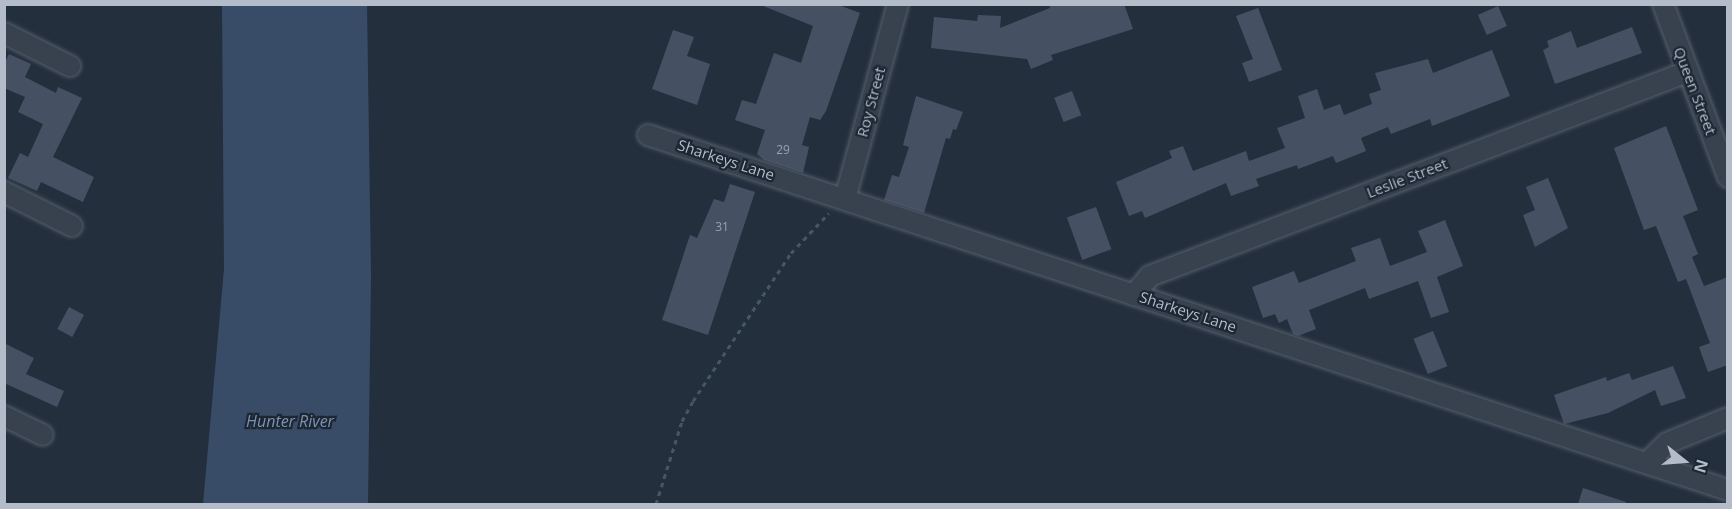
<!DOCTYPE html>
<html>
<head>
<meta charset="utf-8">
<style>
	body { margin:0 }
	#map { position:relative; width:1732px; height:509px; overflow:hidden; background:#242f3e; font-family:"Open Sans",sans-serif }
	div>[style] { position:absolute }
	.water>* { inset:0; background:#394c67 }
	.building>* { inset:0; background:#455162; transform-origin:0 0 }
	.path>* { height:3px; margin-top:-1.5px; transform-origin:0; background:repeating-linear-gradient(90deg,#44595c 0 4.5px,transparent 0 9px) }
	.roads { filter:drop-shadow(0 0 2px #565f6c) drop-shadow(0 0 2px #565f6c) }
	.minor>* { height:20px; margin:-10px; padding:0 10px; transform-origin:10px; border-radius:10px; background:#38414e }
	span { translate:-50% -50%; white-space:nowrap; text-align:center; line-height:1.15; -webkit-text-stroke:4.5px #1d2633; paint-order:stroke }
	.number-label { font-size:12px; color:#98a1af }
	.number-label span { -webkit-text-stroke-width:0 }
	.street-label { font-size:15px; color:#b4bcc9 }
	.water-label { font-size:16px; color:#7c92b1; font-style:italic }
	.frame { position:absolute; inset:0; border:6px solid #b4bcc9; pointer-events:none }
	.north { position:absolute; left:1654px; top:431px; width:60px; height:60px; -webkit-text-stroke:4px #1d2633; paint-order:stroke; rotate:107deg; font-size:16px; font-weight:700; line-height:24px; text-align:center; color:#b4bcc9 }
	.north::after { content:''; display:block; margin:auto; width:21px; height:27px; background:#b4bcc9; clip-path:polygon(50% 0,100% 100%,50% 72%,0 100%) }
</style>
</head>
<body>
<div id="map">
	<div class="water">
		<i style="clip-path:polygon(222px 5px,367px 5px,371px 275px,368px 504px,203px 504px,224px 269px)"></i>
	</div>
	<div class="building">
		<i style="clip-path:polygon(758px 4px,836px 4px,860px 13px,826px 111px,820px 120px,810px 117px,802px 145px,809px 147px,803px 173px,764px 160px,757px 154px,765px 130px,735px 120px,742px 100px,756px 104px,774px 53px,801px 63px,813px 26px)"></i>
		<i style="clip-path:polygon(1049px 4px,1124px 4px,1133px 29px,1051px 55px,1053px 60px,1031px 69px,1027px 59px,931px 48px,934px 17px,977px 21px,978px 15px,1001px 16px,1000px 28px,1050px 8px)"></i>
		<i style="left:1498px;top:6px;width:22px;height:22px;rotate:66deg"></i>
		<i style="clip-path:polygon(1258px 8px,1282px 70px,1249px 82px,1242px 63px,1253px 59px,1236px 16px)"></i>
		<i style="clip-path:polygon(1632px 27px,1642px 53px,1555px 84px,1543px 50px,1549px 47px,1547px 41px,1571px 31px,1577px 48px)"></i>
		<i style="clip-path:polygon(673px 30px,694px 37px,687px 56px,710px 64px,697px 105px,652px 89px)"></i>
		<i style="clip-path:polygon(1492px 50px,1510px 96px,1432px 126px,1430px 119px,1391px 134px,1388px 127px,1361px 138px,1366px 151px,1336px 163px,1333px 156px,1298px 169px,1297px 165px,1256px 179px,1259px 186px,1231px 196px,1226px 183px,1145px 218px,1142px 211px,1129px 216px,1116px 182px,1172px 158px,1169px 151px,1183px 146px,1193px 171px,1246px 151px,1249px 161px,1285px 148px,1277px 128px,1305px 118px,1298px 96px,1317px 89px,1324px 110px,1340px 104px,1344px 115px,1372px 104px,1369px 94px,1381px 90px,1375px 73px,1428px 59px,1433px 73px)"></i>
		<i style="clip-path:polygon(9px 54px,31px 64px,25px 77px,56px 93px,58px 87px,82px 98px,53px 157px,94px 177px,83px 202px,41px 182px,37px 191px,8px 178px,20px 153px,28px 157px,43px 124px,18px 112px,25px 97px,4px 88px,4px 64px)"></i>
		<i style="left:1072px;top:91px;width:26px;height:19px;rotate:69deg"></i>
		<i style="clip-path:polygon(916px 96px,963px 112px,956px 130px,953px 129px,950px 139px,946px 138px,924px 213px,884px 200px,892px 175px,899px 177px,909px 147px,903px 145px)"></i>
		<i style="clip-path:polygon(1666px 126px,1698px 210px,1683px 216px,1698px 254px,1692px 257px,1704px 286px,1728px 277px,1728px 365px,1708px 372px,1699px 347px,1710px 343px,1686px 279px,1678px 282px,1656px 226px,1644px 230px,1614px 148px)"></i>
		<i style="clip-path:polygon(1548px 178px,1568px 228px,1535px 247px,1523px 215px,1535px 210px,1526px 187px)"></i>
		<i style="clip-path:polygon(730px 184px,755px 192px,708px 335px,662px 320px,690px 235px,697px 238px,714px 199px,724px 202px)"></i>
		<i style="left:1096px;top:207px;width:45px;height:31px;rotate:70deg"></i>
		<i style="clip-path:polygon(1445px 220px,1463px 266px,1437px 277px,1449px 312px,1431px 318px,1418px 281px,1369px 299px,1365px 288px,1309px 310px,1316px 329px,1298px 336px,1293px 334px,1287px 319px,1279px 323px,1275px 314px,1263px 318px,1252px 287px,1294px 271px,1299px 283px,1356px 261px,1351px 248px,1380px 238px,1390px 266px,1427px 252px,1418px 231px)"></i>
		<i style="left:69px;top:307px;width:17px;height:25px;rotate:28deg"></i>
		<i style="left:1433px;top:331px;width:38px;height:21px;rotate:68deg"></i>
		<i style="clip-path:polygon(4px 343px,34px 358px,26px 374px,64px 391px,57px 407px,4px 383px)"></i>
		<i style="clip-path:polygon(1673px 366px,1686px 398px,1661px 406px,1655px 390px,1608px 413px,1564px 424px,1554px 395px,1606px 377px,1607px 381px,1629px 373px,1632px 380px)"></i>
		<i style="clip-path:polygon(1583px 488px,1626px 502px,1625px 504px,1578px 504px)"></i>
	</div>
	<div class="path">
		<i style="left:656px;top:504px;width:87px;rotate:-72.6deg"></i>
		<i style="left:682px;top:421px;width:23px;rotate:-61deg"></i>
		<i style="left:693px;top:401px;width:178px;rotate:-56.5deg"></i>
		<i style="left:791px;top:253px;width:55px;rotate:-46.5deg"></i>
	</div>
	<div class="roads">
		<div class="minor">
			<i style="left:1663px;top:4px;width:185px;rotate:69.4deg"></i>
			<i style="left:4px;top:33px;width:74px;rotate:26.6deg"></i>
			<i style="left:648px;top:135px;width:1137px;rotate:18.2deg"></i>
			<i style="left:4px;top:192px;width:76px;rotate:26.6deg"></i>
			<i style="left:845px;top:199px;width:202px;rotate:-74.8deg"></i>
			<i style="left:1134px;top:295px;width:25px;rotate:-50deg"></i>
			<i style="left:1150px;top:276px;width:574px;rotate:-20.8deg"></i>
			<i style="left:4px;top:416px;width:43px;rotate:26deg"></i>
			<i style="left:1647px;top:463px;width:28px;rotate:-45deg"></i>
			<i style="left:1667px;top:443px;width:66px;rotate:-22.3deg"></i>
		</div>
	</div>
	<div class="number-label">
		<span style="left:783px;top:150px">29</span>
		<span style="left:722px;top:227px">31</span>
	</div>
	<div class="street-label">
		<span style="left:1695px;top:91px;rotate:69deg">Queen Street</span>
		<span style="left:871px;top:102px;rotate:-75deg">Roy Street</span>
		<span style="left:726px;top:160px;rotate:18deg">Sharkeys Lane</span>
		<span style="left:1407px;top:178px;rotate:-21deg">Leslie Street</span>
		<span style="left:1188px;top:312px;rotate:18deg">Sharkeys Lane</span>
	</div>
	<div class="water-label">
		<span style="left:290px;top:421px">Hunter River</span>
	</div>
	<div class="frame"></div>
	<div class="north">N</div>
</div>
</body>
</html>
